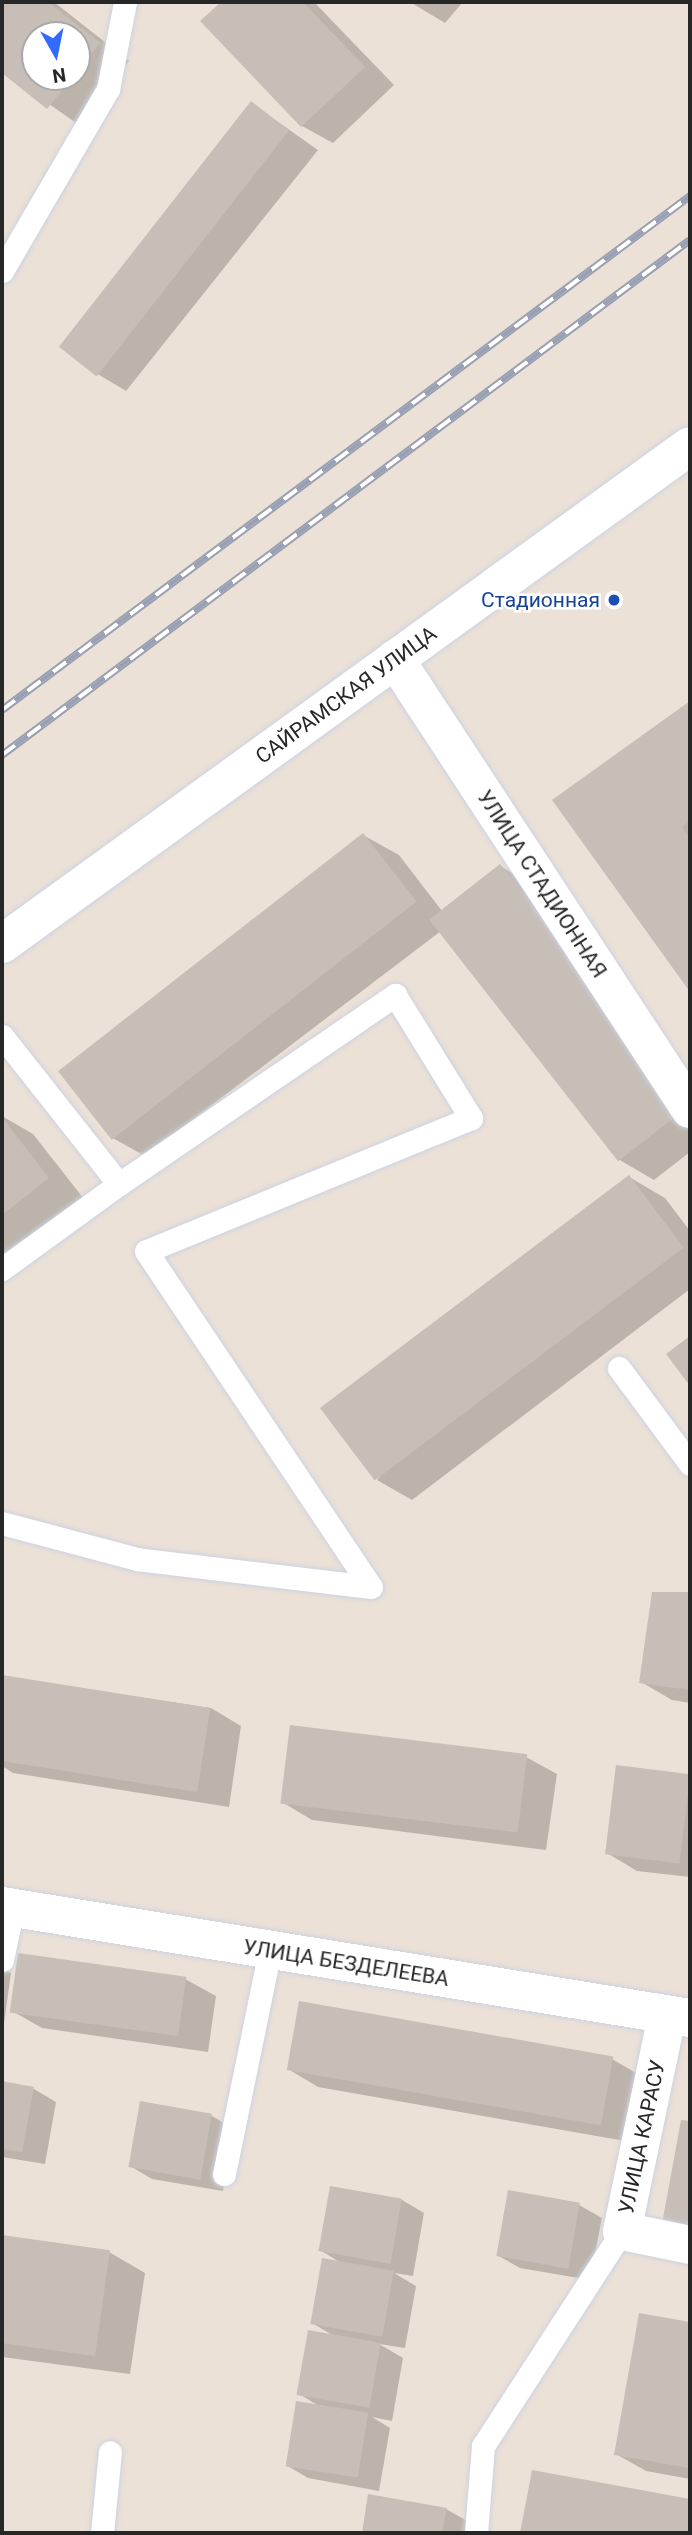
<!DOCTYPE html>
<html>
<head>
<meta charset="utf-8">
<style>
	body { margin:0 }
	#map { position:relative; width:692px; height:2535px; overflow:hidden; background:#ece1d6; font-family:Roboto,sans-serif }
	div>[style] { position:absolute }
	.shadow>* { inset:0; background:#0003 }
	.building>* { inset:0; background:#c7beb7; transform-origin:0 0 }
	.roads { filter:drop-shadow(0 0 2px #ccd2e3) drop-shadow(0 0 2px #ccd2e3) }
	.service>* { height:23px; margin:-11.5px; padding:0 11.5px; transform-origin:11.5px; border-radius:11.5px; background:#fff }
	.minor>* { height:38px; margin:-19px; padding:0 19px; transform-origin:19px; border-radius:19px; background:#fff }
	.secondary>* { height:38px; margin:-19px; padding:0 19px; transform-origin:19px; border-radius:19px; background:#fff }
	.rail>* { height:8px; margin-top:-4px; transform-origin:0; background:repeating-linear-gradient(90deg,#fff 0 16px,#99a0b4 0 32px); box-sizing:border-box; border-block:2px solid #99a0b4 }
	.dots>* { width:19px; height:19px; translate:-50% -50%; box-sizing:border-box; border:4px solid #fff; border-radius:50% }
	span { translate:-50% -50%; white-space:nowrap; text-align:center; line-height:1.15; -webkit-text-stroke:5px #fff; paint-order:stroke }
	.transit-label { font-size:21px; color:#164399 }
	.right { translate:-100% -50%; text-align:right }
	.street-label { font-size:21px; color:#272727 }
	.frame { position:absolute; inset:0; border:4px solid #272727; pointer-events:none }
	.north { position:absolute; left:21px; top:21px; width:70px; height:70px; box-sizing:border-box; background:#fff; border:2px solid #a9a9a9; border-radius:50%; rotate:171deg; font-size:19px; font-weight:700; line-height:28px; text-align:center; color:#272727 }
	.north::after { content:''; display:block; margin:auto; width:24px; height:32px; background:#316aff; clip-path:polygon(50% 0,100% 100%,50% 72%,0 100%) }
</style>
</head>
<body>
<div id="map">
	<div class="shadow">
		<i style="clip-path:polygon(evenodd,2px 2px,54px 2px,129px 61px,79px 125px,2px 71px,2px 2px,35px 35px,77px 35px,77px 77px,35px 77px,35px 35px)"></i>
		<i style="clip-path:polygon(223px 2px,314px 2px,394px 85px,333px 143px,302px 126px,203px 21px)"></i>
		<i style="clip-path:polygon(410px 2px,463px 2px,445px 23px)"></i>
		<i style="clip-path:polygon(251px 103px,318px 150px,126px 391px,96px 373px)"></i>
		<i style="clip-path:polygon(690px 703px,690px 989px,554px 800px)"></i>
		<i style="clip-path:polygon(363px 835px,399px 855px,442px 911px,500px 866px,536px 887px,690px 1086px,690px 1152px,654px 1180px,618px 1159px,441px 931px,145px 1156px,109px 1136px)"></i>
		<i style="clip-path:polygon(2px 1116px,33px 1134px,84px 1199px,2px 1262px)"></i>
		<i style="clip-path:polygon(629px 1177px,665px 1198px,690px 1231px,690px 1289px,412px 1500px,377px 1480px)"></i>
		<i style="clip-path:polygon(654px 1594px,690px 1594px,690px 1703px,672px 1700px,641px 1682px)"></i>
		<i style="clip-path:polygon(2px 1677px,211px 1708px,241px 1726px,229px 1807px,13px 1773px,2px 1766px)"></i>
		<i style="clip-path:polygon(526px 1757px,557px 1774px,546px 1850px,312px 1820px,282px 1802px)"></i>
		<i style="clip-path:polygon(617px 1767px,690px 1776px,690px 1877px,637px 1871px,607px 1853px)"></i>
		<i style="clip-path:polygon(2px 1967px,11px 1973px,2px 2038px)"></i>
		<i style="clip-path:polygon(185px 1979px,216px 1996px,208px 2052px,42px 2028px,12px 2011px)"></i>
		<i style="clip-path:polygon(612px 2059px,643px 2077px,631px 2142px,318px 2087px,288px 2069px)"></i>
		<i style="clip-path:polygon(2px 2083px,34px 2089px,56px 2102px,45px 2164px,2px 2157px)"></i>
		<i style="clip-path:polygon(212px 2116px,234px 2129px,223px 2191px,152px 2179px,130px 2166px)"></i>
		<i style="clip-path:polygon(682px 2122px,690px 2123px,690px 2238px)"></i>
		<i style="clip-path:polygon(331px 2188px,402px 2200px,424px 2213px,413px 2276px,394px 2273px,416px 2286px,405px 2348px,379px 2344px,403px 2358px,392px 2421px,372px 2417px,390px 2428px,379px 2491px,308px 2478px,286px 2465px,319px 2406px,299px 2394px,334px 2336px,312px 2323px,341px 2263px,320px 2250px)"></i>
		<i style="clip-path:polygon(579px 2205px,602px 2218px,590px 2280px,520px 2268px,497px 2255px)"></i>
		<i style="clip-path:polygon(2px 2237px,109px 2252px,145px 2273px,130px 2374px,2px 2357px)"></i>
		<i style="clip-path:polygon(640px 2315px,690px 2324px,690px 2479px,646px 2471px,616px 2454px)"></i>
		<i style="clip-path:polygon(533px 2472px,690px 2501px,690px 2533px,522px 2533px)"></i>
		<i style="clip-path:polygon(370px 2496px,446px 2509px,469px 2522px,467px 2533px,364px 2533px)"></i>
	</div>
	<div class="building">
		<i style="clip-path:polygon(2px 2px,48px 2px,100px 43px,77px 71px,77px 35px,35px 35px,35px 77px,73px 77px,47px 109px,2px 73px)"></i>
		<i style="clip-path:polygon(221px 2px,303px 2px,365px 67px,301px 127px,200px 21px)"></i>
		<i style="left:251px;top:101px;width:48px;height:312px;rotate:38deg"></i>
		<i style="clip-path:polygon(690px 701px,690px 821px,682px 827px,690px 839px,690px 992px,552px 800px)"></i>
		<i style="left:363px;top:833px;width:87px;height:387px;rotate:52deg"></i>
		<i style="left:500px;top:864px;width:307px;height:90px;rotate:52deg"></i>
		<i style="clip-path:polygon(2px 1117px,49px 1178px,2px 1215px)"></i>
		<i style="left:629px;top:1175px;width:91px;height:387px;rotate:53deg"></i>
		<i style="clip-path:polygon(690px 1336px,690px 1386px,666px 1354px)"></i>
		<i style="clip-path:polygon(652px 1592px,690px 1592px,690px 1690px,639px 1683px)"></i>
		<i style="left:2px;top:1675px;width:211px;height:85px;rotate:9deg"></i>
		<i style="left:290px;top:1725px;width:239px;height:79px;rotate:7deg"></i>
		<i style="left:616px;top:1765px;width:75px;height:90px;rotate:7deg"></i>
		<i style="left:18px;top:1953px;width:170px;height:60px;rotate:8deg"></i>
		<i style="left:299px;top:2001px;width:319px;height:70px;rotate:10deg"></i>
		<i style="clip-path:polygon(2px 2081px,34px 2087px,22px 2152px,2px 2149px)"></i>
		<i style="left:140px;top:2101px;width:73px;height:67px;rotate:10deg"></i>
		<i style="clip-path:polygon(681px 2120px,690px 2121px,690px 2229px,662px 2224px)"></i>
		<i style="left:330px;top:2186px;width:73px;height:66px;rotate:10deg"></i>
		<i style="left:508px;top:2190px;width:73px;height:67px;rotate:10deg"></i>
		<i style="left:2px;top:2235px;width:109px;height:107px;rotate:8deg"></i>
		<i style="left:322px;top:2258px;width:73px;height:67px;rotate:10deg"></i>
		<i style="clip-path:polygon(639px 2313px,690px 2322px,690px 2468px,614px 2455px)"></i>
		<i style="left:308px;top:2330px;width:74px;height:66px;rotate:10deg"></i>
		<i style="left:296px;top:2401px;width:73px;height:66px;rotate:9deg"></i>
		<i style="clip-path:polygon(532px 2470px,690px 2499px,690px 2533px,520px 2533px)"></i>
		<i style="clip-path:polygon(368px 2494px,447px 2508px,442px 2533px,362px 2533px)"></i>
	</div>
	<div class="roads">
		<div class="service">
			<i style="left:2px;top:271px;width:211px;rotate:-59.8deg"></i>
			<i style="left:108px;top:89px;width:89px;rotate:-78.9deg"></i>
			<i style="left:2px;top:1036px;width:189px;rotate:51.7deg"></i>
			<i style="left:119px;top:1184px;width:335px;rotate:-34.4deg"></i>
			<i style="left:395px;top:995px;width:145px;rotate:58.3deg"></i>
			<i style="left:471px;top:1118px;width:351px;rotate:157.7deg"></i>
			<i style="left:146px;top:1251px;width:404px;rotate:56.2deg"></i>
			<i style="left:371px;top:1587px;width:236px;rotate:-173.2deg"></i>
			<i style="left:137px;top:1559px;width:140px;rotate:-165.1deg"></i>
			<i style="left:2px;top:1269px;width:145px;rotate:-36deg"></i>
			<i style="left:619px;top:1368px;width:119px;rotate:53.5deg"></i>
			<i style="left:2px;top:1960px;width:53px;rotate:-78.1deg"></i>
			<i style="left:224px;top:2174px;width:229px;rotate:-78.4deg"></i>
			<i style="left:102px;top:2533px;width:81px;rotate:-84.4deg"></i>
			<i style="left:476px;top:2533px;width:87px;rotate:-85.4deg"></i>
			<i style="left:483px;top:2446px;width:256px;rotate:-57.1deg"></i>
		</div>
		<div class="minor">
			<i style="left:395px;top:659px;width:538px;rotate:56.75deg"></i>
			<i style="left:2px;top:1906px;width:697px;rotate:9.25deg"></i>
			<i style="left:667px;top:2016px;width:220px;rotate:101.8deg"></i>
			<i style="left:622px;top:2231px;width:69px;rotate:11.6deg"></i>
		</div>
		<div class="secondary">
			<i style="left:2px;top:944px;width:849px;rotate:-35.9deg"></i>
		</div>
	</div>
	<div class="rail">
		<i style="left:2px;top:710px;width:859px;rotate:-36.76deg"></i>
		<i style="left:2px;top:755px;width:859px;rotate:-36.82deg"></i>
	</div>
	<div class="dots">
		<i style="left:614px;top:600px;background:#1a4fb4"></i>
	</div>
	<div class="transit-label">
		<span class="right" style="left:600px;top:600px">Стадионная</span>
	</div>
	<div class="street-label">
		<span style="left:346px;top:695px;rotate:-36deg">САЙРАМСКАЯ УЛИЦА</span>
		<span style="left:542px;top:884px;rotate:57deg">УЛИЦА СТАДИОННАЯ</span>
		<span style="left:346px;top:1963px;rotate:9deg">УЛИЦА БЕЗДЕЛЕЕВА</span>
		<span style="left:642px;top:2137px;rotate:-78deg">УЛИЦА КАРАСУ</span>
	</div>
	<div class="frame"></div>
	<div class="north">N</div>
</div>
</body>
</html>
